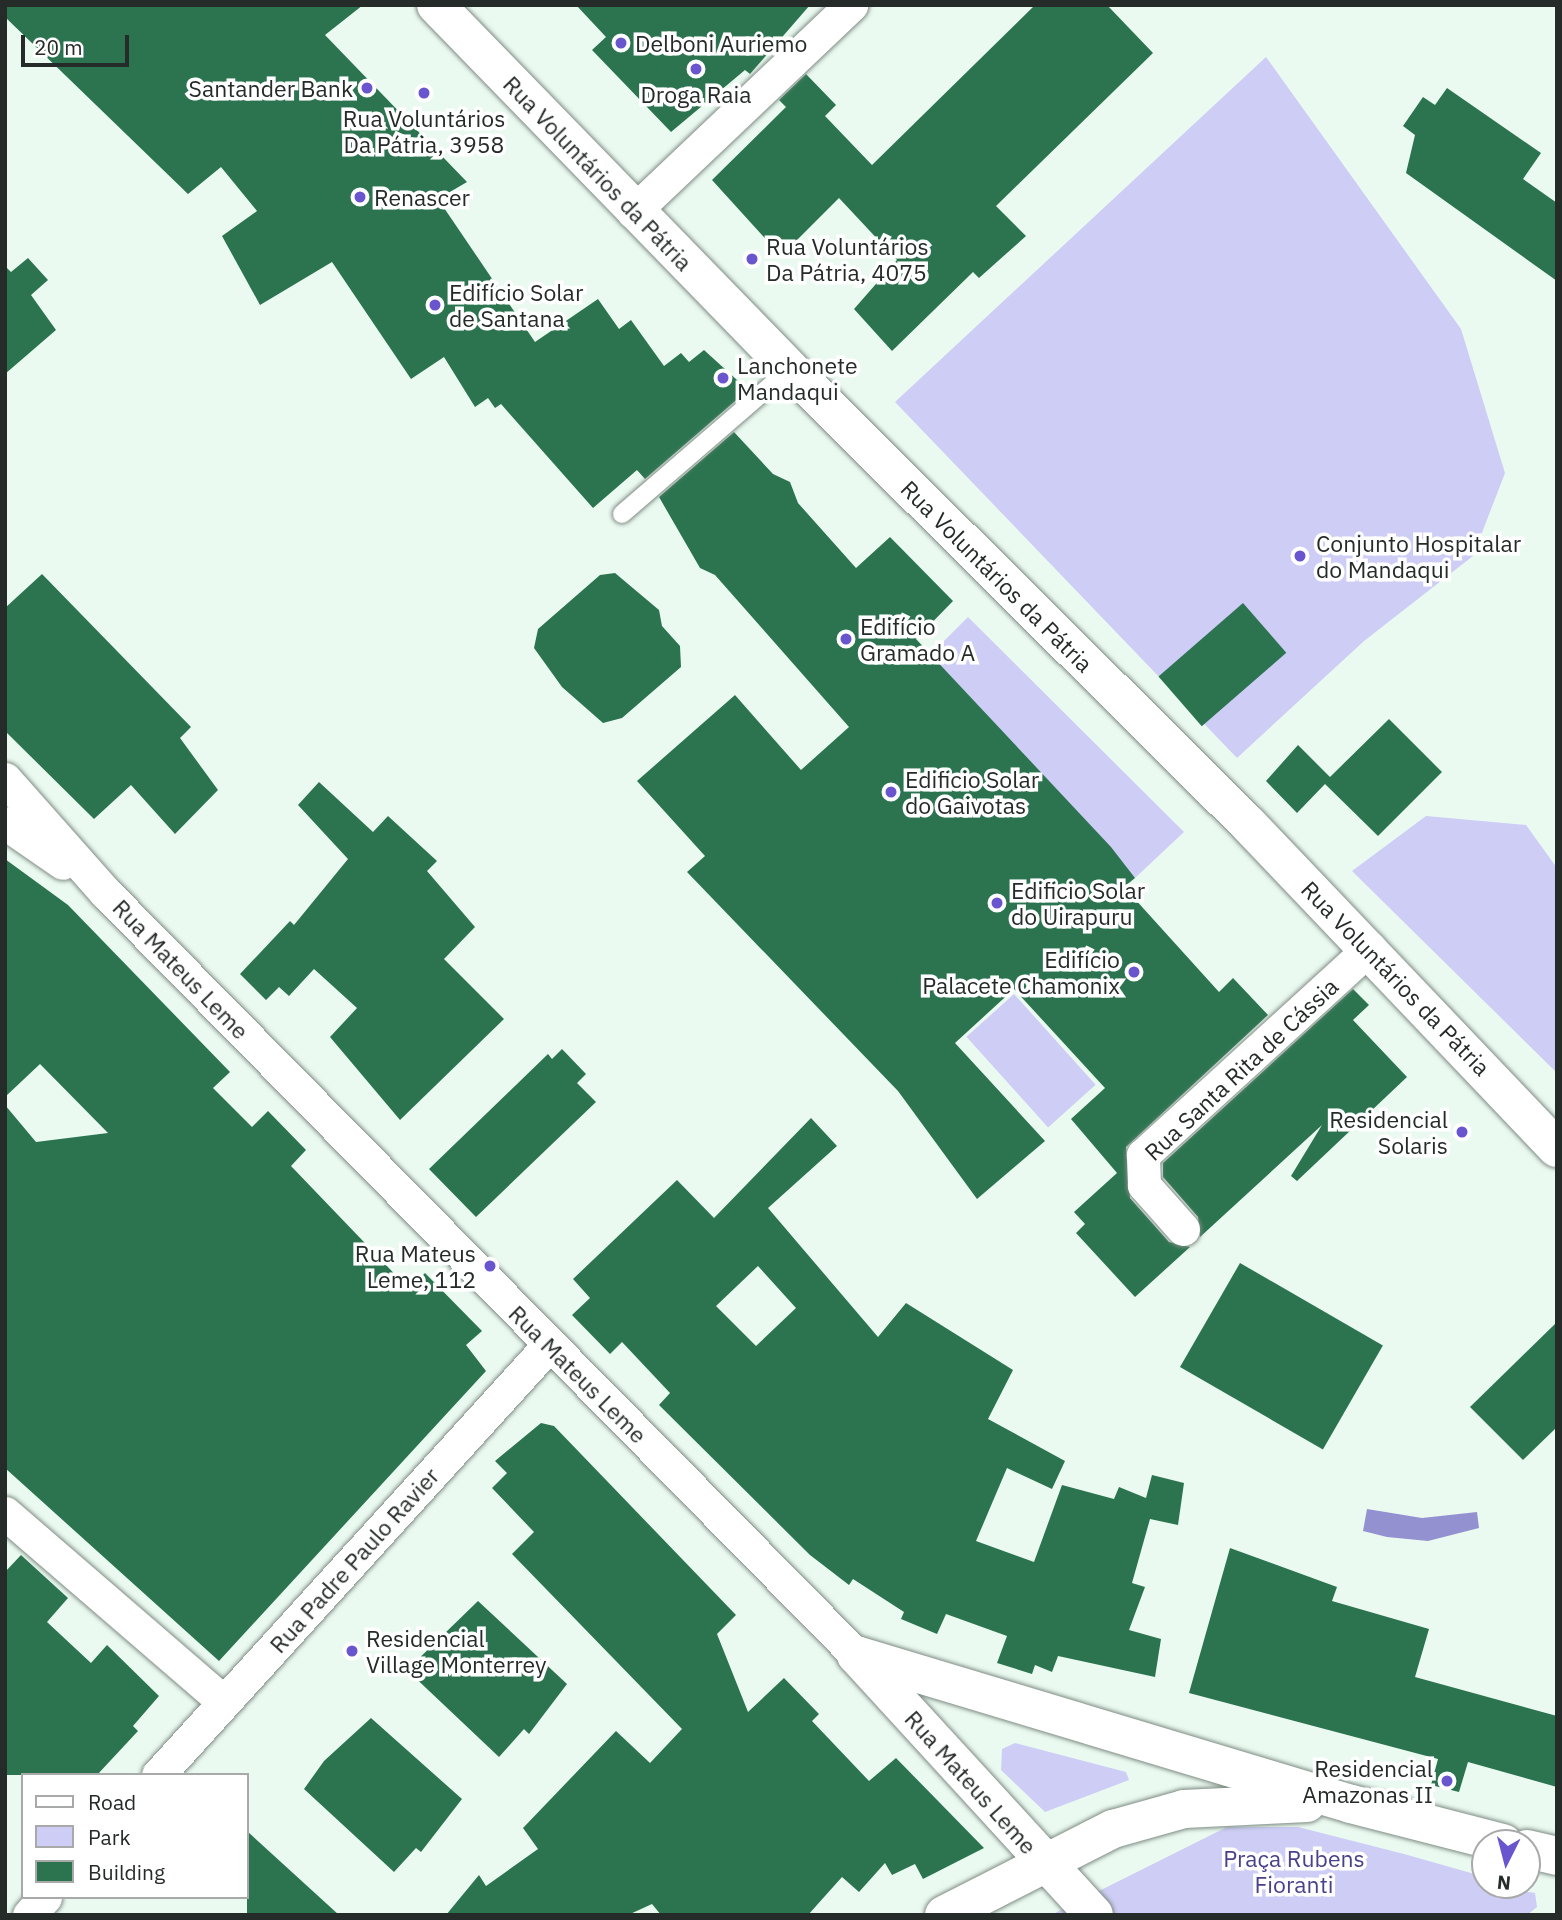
<!DOCTYPE html>
<html>
<head>
<meta charset="utf-8">
<style>
	body { margin:0 }
	#map { position:relative; width:1562px; height:1920px; overflow:hidden; background:#ebfaf1; font-family:"IBM Plex Sans",sans-serif }
	div>[style] { position:absolute }
	.green>* { inset:0; background:#cecdf5; transform-origin:0 0 }
	.water>* { inset:0; background:#9491d0 }
	.building>* { inset:0; background:#2c7450; transform-origin:0 0 }
	.roads { filter:drop-shadow(0 0 2px #7e8c83) drop-shadow(0 0 2px #7e8c83) }
	.service>* { height:18px; margin:-9px; padding:0 9px; transform-origin:9px; border-radius:9px; background:#fff }
	.minor>* { height:33px; margin:-16.5px; padding:0 16.5px; transform-origin:16.5px; border-radius:16.5px; background:#fff }
	.tertiary>* { height:38px; margin:-19px; padding:0 19px; transform-origin:19px; border-radius:19px; background:#fff }
	.primary>* { height:38px; margin:-19px; padding:0 19px; transform-origin:19px; border-radius:19px; background:#fff }
	.dots>* { width:19px; height:19px; translate:-50% -50%; box-sizing:border-box; border:4px solid #fff; border-radius:50% }
	span { translate:-50% -50%; white-space:nowrap; text-align:center; line-height:1.15; -webkit-text-stroke:7px #fff; paint-order:stroke }
	.poi-label { font-size:23px; color:#252b28 }
	.left { translate:0 -50%; text-align:left }
	.right { translate:-100% -50%; text-align:right }
	.street-label { font-size:23px; color:#252b28 }
	.park-label { font-size:23px; color:#4a418c }
	.frame { position:absolute; inset:0; border:7px solid #252b28; pointer-events:none }
	.legend { position:absolute; left:21px; top:1773px; width:228px; height:126px; box-sizing:border-box; background:#fff; border:2px solid #a8aaa9; margin:0; padding:9px 12px; list-style:none; font-size:21px; color:#252b28 }
	.legend li { display:flex; align-items:center; gap:14px; height:35px }
	.legend b { width:35px; border:2px solid #a8aaa9 }
	.north { position:absolute; left:1471px; top:1829px; width:70px; height:70px; box-sizing:border-box; background:#fff; border:2px solid #a8aaa9; border-radius:50%; rotate:186deg; font-size:19px; font-weight:700; line-height:28px; text-align:center; color:#252b28 }
	.north::after { content:''; display:block; margin:auto; width:24px; height:32px; background:#6956cf; clip-path:polygon(50% 0,100% 100%,50% 72%,0 100%) }
	.scale { position:absolute; left:21px; top:35px; width:108px; height:32px; box-sizing:border-box; border:4px solid #252b28; border-top:0; padding-left:9px; font-size:21px; line-height:24px; white-space:nowrap; color:#252b28; -webkit-text-stroke:5px #fff; paint-order:stroke }
</style>
</head>
<body>
<div id="map">
	<div class="green">
		<i style="clip-path:polygon(1266px 57px,1461px 329px,1505px 473px,1473px 556px,1364px 641px,1237px 758px,895px 402px)"></i>
		<i style="clip-path:polygon(968px 617px,1184px 832px,1135px 878px,930px 655px)"></i>
		<i style="clip-path:polygon(1426px 816px,1526px 825px,1557px 868px,1557px 1073px,1352px 871px)"></i>
		<i style="left:1014px;top:994px;width:122px;height:64px;rotate:48deg"></i>
		<i style="clip-path:polygon(1015px 1743px,1126px 1772px,1129px 1780px,1045px 1812px,1001px 1770px,1002px 1749px)"></i>
		<i style="clip-path:polygon(1227px 1827px,1298px 1827px,1404px 1854px,1485px 1877px,1485px 1885px,1535px 1893px,1537px 1907px,1527px 1915px,1051px 1915px)"></i>
	</div>
	<div class="water">
		<i style="clip-path:polygon(1367px 1509px,1422px 1518px,1477px 1512px,1479px 1528px,1428px 1541px,1387px 1537px,1363px 1531px)"></i>
	</div>
	<div class="building">
		<i style="clip-path:polygon(5px 5px,363px 5px,325px 35px,467px 182px,438px 199px,535px 342px,598px 299px,619px 329px,631px 320px,664px 366px,681px 353px,689px 362px,704px 350px,748px 390px,645px 479px,637px 470px,593px 508px,501px 404px,495px 408px,488px 398px,475px 407px,444px 357px,411px 379px,332px 262px,260px 305px,222px 236px,257px 211px,221px 167px,188px 194px,5px 17px)"></i>
		<i style="clip-path:polygon(576px 5px,810px 5px,750px 74px,745px 70px,671px 132px,592px 50px,606px 37px)"></i>
		<i style="clip-path:polygon(1035px 5px,1107px 5px,1153px 53px,996px 206px,1026px 236px,979px 278px,973px 272px,892px 351px,854px 309px,897px 260px,839px 198px,781px 256px,712px 180px,786px 107px,779px 100px,806px 74px,836px 105px,825px 116px,872px 165px)"></i>
		<i style="clip-path:polygon(1447px 88px,1541px 153px,1523px 179px,1557px 203px,1557px 281px,1406px 173px,1415px 135px,1403px 126px,1423px 97px,1435px 105px)"></i>
		<i style="clip-path:polygon(28px 258px,48px 280px,31px 295px,56px 330px,5px 374px,5px 266px,11px 272px)"></i>
		<i style="clip-path:polygon(734px 432px,773px 474px,790px 482px,798px 503px,856px 568px,890px 537px,953px 601px,916px 639px,1111px 847px,1135px 878px,1124px 887px,1219px 992px,1233px 978px,1268px 1015px,1126px 1147px,1130px 1198px,1169px 1242px,1190px 1247px,1135px 1297px,1076px 1233px,1085px 1224px,1074px 1212px,1117px 1173px,1071px 1119px,1105px 1088px,1014px 989px,955px 1043px,1045px 1141px,977px 1199px,898px 1091px,687px 872px,705px 856px,637px 781px,735px 695px,801px 770px,849px 727px,715px 575px,700px 568px,659px 497px)"></i>
		<i style="clip-path:polygon(615px 573px,659px 610px,662px 626px,680px 646px,681px 667px,622px 718px,603px 723px,562px 687px,534px 648px,538px 629px,600px 575px)"></i>
		<i style="clip-path:polygon(42px 574px,191px 727px,180px 738px,218px 790px,175px 834px,131px 785px,94px 819px,5px 731px,5px 608px)"></i>
		<i style="left:1243px;top:603px;width:66px;height:112px;rotate:49deg"></i>
		<i style="clip-path:polygon(1389px 719px,1442px 772px,1378px 836px,1325px 784px,1297px 813px,1266px 781px,1298px 745px,1330px 777px)"></i>
		<i style="clip-path:polygon(319px 782px,373px 832px,388px 816px,437px 861px,427px 871px,475px 927px,444px 959px,504px 1019px,400px 1120px,330px 1037px,357px 1008px,314px 969px,289px 996px,279px 987px,266px 1000px,240px 974px,290px 921px,294px 925px,348px 859px,298px 805px)"></i>
		<i style="clip-path:polygon(5px 859px,68px 905px,230px 1072px,213px 1088px,252px 1127px,268px 1111px,306px 1150px,291px 1166px,409px 1289px,425px 1273px,482px 1331px,466px 1345px,486px 1371px,219px 1661px,5px 1468px,5px 1105px,36px 1142px,108px 1133px,40px 1064px,5px 1097px)"></i>
		<i style="clip-path:polygon(1353px 989px,1369px 1005px,1353px 1020px,1407px 1077px,1297px 1181px,1291px 1176px,1322px 1125px,1200px 1237px,1198px 1217px,1163px 1177px,1163px 1163px)"></i>
		<i style="clip-path:polygon(562px 1049px,586px 1074px,577px 1083px,596px 1102px,476px 1217px,429px 1169px,548px 1054px,552px 1059px)"></i>
		<i style="clip-path:polygon(evenodd,811px 1118px,837px 1146px,768px 1208px,878px 1337px,906px 1303px,1013px 1370px,988px 1419px,1065px 1461px,1052px 1489px,1007px 1468px,976px 1541px,1034px 1562px,1062px 1485px,1114px 1499px,1119px 1487px,1146px 1498px,1152px 1475px,1184px 1483px,1178px 1525px,1150px 1519px,1132px 1583px,1145px 1587px,1129px 1630px,1161px 1639px,1155px 1677px,1058px 1656px,1052px 1672px,1035px 1665px,1032px 1674px,997px 1663px,1007px 1636px,946px 1614px,937px 1634px,901px 1619px,904px 1612px,853px 1579px,849px 1585px,810px 1555px,659px 1405px,670px 1393px,622px 1342px,610px 1354px,572px 1315px,590px 1298px,573px 1279px,677px 1180px,714px 1218px,811px 1118px,758px 1266px,796px 1308px,756px 1346px,716px 1306px,758px 1266px)"></i>
		<i style="left:1240px;top:1263px;width:165px;height:120px;rotate:30deg"></i>
		<i style="clip-path:polygon(1557px 1322px,1557px 1427px,1523px 1460px,1470px 1407px)"></i>
		<i style="clip-path:polygon(541px 1423px,554px 1426px,736px 1615px,717px 1634px,748px 1712px,784px 1678px,819px 1714px,812px 1721px,869px 1781px,896px 1758px,984px 1848px,923px 1879px,915px 1864px,892px 1875px,885px 1863px,859px 1892px,842px 1877px,808px 1915px,661px 1915px,652px 1904px,628px 1915px,446px 1915px,479px 1875px,486px 1886px,538px 1849px,523px 1828px,616px 1731px,650px 1763px,682px 1729px,512px 1554px,534px 1532px,492px 1488px,507px 1473px,495px 1461px)"></i>
		<i style="clip-path:polygon(1230px 1548px,1337px 1587px,1332px 1601px,1429px 1629px,1415px 1677px,1557px 1716px,1557px 1787px,1468px 1762px,1459px 1792px,1431px 1785px,1438px 1759px,1189px 1693px)"></i>
		<i style="clip-path:polygon(21px 1555px,68px 1598px,47px 1622px,91px 1663px,107px 1645px,159px 1696px,133px 1726px,138px 1731px,97px 1775px,5px 1775px,5px 1572px)"></i>
		<i style="clip-path:polygon(478px 1601px,567px 1684px,529px 1734px,524px 1729px,499px 1757px,407px 1670px)"></i>
		<i style="clip-path:polygon(371px 1718px,462px 1799px,421px 1852px,416px 1848px,394px 1872px,304px 1789px,324px 1761px)"></i>
		<i style="clip-path:polygon(247px 1831px,339px 1915px,247px 1915px)"></i>
	</div>
	<div class="roads">
		<div class="service">
			<i style="left:622px;top:514px;width:222px;rotate:-40.8deg"></i>
		</div>
		<div class="minor">
			<i style="left:633px;top:212px;width:301px;rotate:-43.5deg"></i>
			<i style="left:5px;top:779px;width:151px;rotate:48.5deg"></i>
			<i style="left:105px;top:892px;width:1071px;rotate:45.45deg"></i>
			<i style="left:5px;top:823px;width:70px;rotate:34.6deg"></i>
			<i style="left:1183px;top:1229px;width:59px;rotate:-131.6deg"></i>
			<i style="left:1144px;top:1185px;width:30px;rotate:-92deg"></i>
			<i style="left:1143px;top:1155px;width:307px;rotate:-42.4deg"></i>
			<i style="left:5px;top:1513px;width:289px;rotate:40.8deg"></i>
			<i style="left:158px;top:1775px;width:581px;rotate:-47.72deg"></i>
			<i style="left:29px;top:1915px;width:24px;rotate:-48deg"></i>
		</div>
		<div class="tertiary">
			<i style="left:856px;top:1655px;width:517px;rotate:16.75deg"></i>
			<i style="left:1351px;top:1804px;width:157px;rotate:14.4deg"></i>
			<i style="left:856px;top:1655px;width:352px;rotate:47.5deg"></i>
			<i style="left:1527px;top:1849px;width:31px;rotate:13deg"></i>
			<i style="left:944px;top:1915px;width:190px;rotate:-27deg"></i>
			<i style="left:1113px;top:1829px;width:74px;rotate:-15.7deg"></i>
			<i style="left:1184px;top:1809px;width:123px;rotate:-2.8deg"></i>
		</div>
		<div class="primary">
			<i style="left:436px;top:5px;width:508px;rotate:45.8deg"></i>
			<i style="left:790px;top:369px;width:647px;rotate:44.81deg"></i>
			<i style="left:1249px;top:825px;width:446px;rotate:46.4deg"></i>
		</div>
	</div>
	<div class="dots">
		<i style="left:621px;top:43px;background:#6956cf"></i>
		<i style="left:696px;top:69px;background:#6956cf"></i>
		<i style="left:367px;top:88px;background:#6956cf"></i>
		<i style="left:424px;top:93px;background:#6956cf"></i>
		<i style="left:360px;top:197px;background:#6956cf"></i>
		<i style="left:752px;top:259px;background:#6956cf"></i>
		<i style="left:435px;top:305px;background:#6956cf"></i>
		<i style="left:723px;top:378px;background:#6956cf"></i>
		<i style="left:1300px;top:556px;background:#6956cf"></i>
		<i style="left:846px;top:639px;background:#6956cf"></i>
		<i style="left:891px;top:792px;background:#6956cf"></i>
		<i style="left:997px;top:903px;background:#6956cf"></i>
		<i style="left:1134px;top:972px;background:#6956cf"></i>
		<i style="left:1462px;top:1132px;background:#6956cf"></i>
		<i style="left:490px;top:1266px;background:#6956cf"></i>
		<i style="left:352px;top:1651px;background:#6956cf"></i>
		<i style="left:1447px;top:1781px;background:#6956cf"></i>
	</div>
	<div class="poi-label">
		<span class="left" style="left:635px;top:43px">Delboni Auriemo</span>
		<span class="right" style="left:353px;top:88px">Santander Bank</span>
		<span style="left:696px;top:94px">Droga Raia</span>
		<span style="left:424px;top:131px">Rua Voluntários<br>Da Pátria, 3958</span>
		<span class="left" style="left:374px;top:197px">Renascer</span>
		<span class="left" style="left:766px;top:259px">Rua Voluntários<br>Da Pátria, 4075</span>
		<span class="left" style="left:449px;top:305px">Edifício Solar<br>de Santana</span>
		<span class="left" style="left:737px;top:378px">Lanchonete<br>Mandaqui</span>
		<span class="left" style="left:1316px;top:556px">Conjunto Hospitalar<br>do Mandaqui</span>
		<span class="left" style="left:860px;top:639px">Edifício<br>Gramado A</span>
		<span class="left" style="left:905px;top:792px">Edificio Solar<br>do Gaivotas</span>
		<span class="left" style="left:1011px;top:903px">Edificio Solar<br>do Uirapuru</span>
		<span class="right" style="left:1120px;top:972px">Edifício<br>Palacete Chamonix</span>
		<span class="right" style="left:1448px;top:1132px">Residencial<br>Solaris</span>
		<span class="right" style="left:476px;top:1266px">Rua Mateus<br>Leme, 112</span>
		<span class="left" style="left:366px;top:1651px">Residencial<br>Village Monterrey</span>
		<span class="right" style="left:1433px;top:1781px">Residencial<br>Amazonas II</span>
	</div>
	<div class="street-label">
		<span style="left:598px;top:173px;rotate:46deg">Rua Voluntários da Pátria</span>
		<span style="left:997px;top:576px;rotate:45deg">Rua Voluntários da Pátria</span>
		<span style="left:181px;top:969px;rotate:46deg">Rua Mateus Leme</span>
		<span style="left:1396px;top:978px;rotate:46deg">Rua Voluntários da Pátria</span>
		<span style="left:1241px;top:1069px;rotate:-43deg">Rua Santa Rita de Cássia</span>
		<span style="left:578px;top:1374px;rotate:45deg">Rua Mateus Leme</span>
		<span style="left:354px;top:1560px;rotate:-48deg">Rua Padre Paulo Ravier</span>
		<span style="left:971px;top:1782px;rotate:48deg">Rua Mateus Leme</span>
	</div>
	<div class="park-label">
		<span style="left:1294px;top:1871px">Praça Rubens<br>Fioranti</span>
	</div>
	<div class="frame"></div>
	<ul class="legend">
	<li><b style="height:9px;background:#fff"></b>Road</li>
	<li><b style="height:19px;background:#cecdf5"></b>Park</li>
	<li><b style="height:19px;background:#2c7450"></b>Building</li>
	</ul>
	<div class="north">N</div>
	<div class="scale">20 m</div>
</div>
</body>
</html>
